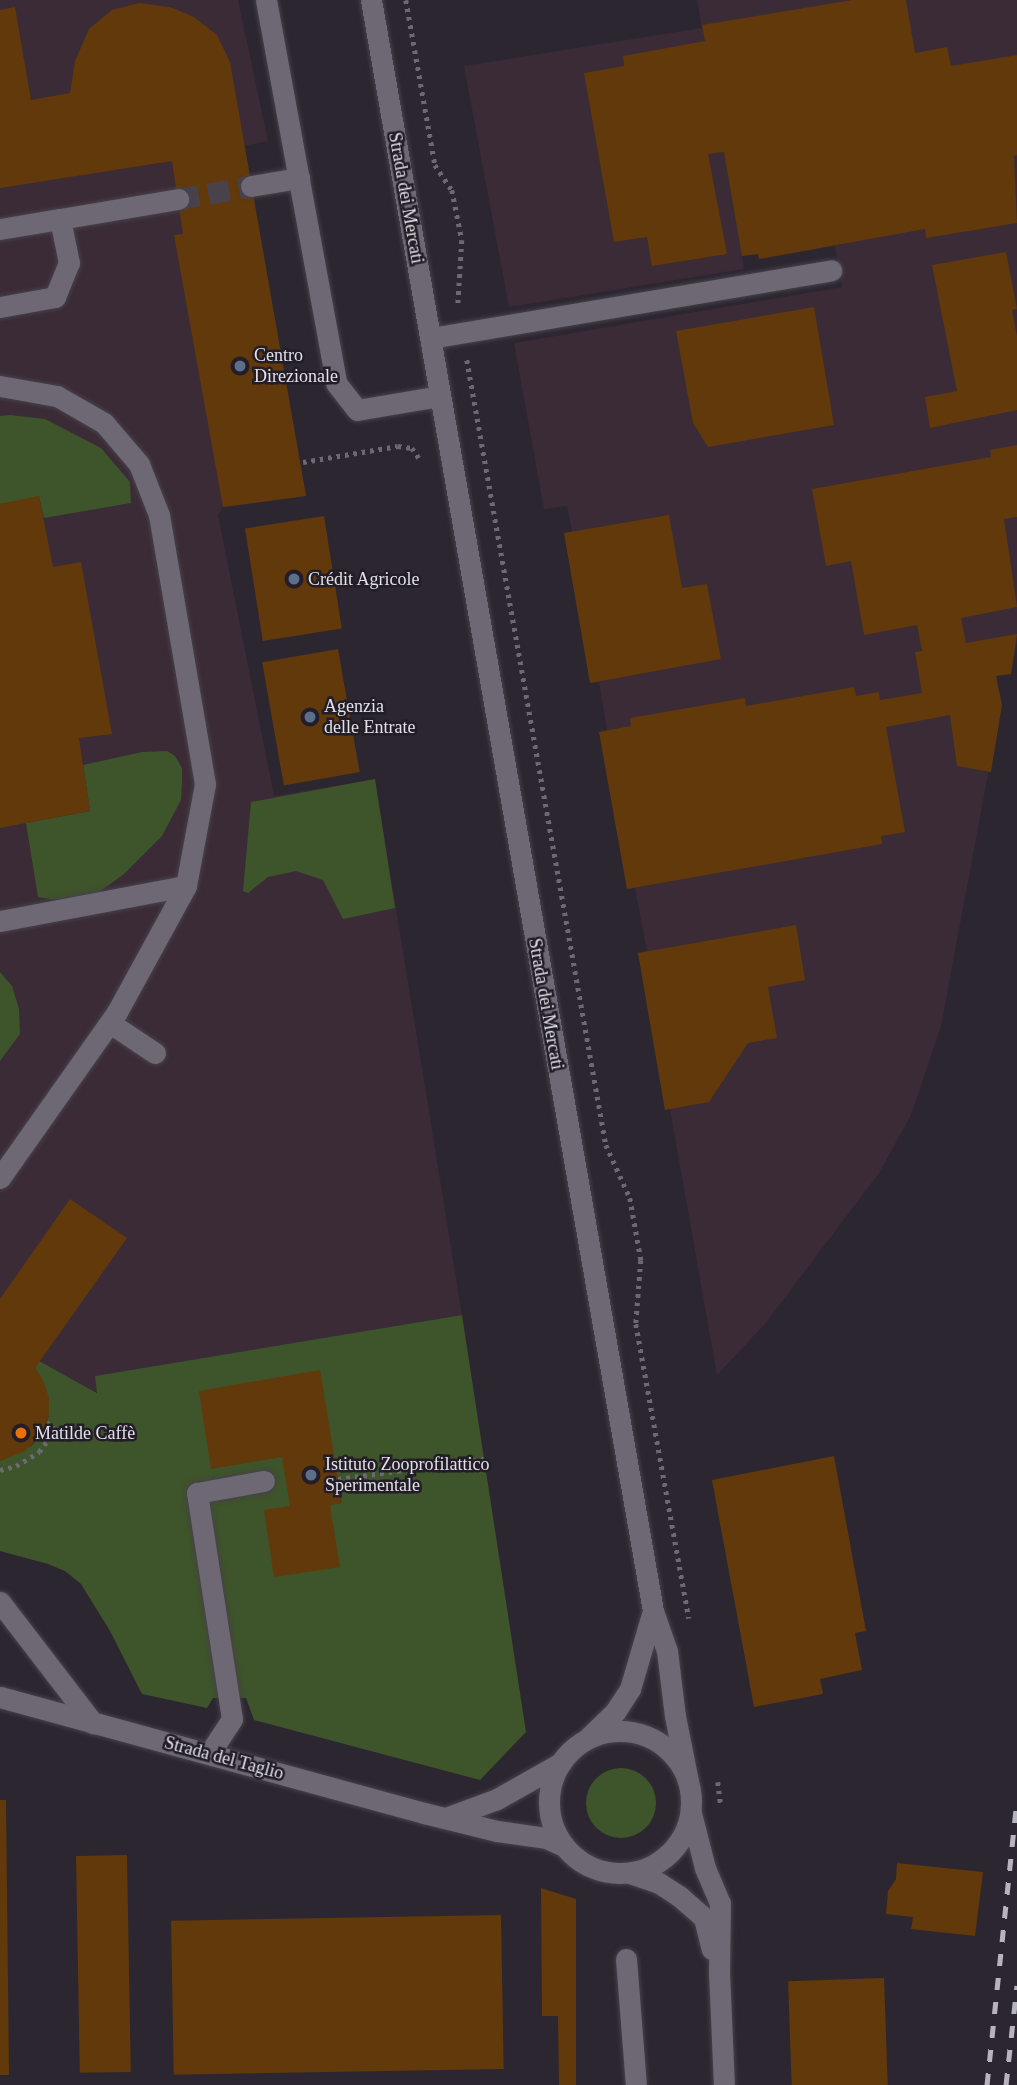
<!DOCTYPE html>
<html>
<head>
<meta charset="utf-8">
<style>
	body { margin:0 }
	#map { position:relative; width:1017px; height:2085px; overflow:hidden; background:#2c2631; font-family:Georgia,serif }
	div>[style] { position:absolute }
	.industrial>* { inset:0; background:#3b2b36 }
	.green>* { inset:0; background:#3e542a }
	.round { border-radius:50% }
	.building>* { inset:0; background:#61390b; transform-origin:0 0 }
	.minor-tunnel>* { height:21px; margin-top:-10.5px; transform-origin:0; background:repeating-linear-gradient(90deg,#47424c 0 21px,transparent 0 31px) }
	.path>* { height:4.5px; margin-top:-2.25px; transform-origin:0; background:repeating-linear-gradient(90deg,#6d6872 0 3.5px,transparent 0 8.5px) }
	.roads { filter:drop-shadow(0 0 2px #46414a) drop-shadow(0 0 2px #46414a) }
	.minor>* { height:21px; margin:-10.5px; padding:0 10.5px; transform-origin:10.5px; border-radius:10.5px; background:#6e6875 }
	.minor>.ring { margin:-10.5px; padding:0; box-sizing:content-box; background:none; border:21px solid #6e6875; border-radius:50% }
	.rail>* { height:5px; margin-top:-2.5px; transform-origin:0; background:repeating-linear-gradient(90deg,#b8b4bc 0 12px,transparent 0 24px) }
	.dots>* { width:19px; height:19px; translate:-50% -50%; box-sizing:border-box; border:4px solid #221d27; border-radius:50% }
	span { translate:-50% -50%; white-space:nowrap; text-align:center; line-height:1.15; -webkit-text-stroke:5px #221d27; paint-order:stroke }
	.street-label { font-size:18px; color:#e3e0e7 }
	.poi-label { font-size:18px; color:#e3e0e7 }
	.left { translate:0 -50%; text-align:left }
</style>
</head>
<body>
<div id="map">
	<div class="industrial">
		<i style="clip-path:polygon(0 0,238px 0,268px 141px,244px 146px,306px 496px,223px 507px,218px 515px,274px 796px,375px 779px,462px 1315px,95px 1376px,98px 1393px,40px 1362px,0 1408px)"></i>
		<i style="clip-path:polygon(697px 0,1017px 0,1017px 641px,1011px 674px,996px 676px,1001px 705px,941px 1026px,911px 1115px,879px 1173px,765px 1324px,717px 1375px,670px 1109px,665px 1110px,638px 953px,647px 951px,635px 888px,627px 889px,599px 732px,607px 730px,599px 682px,590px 683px,564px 533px,572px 531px,567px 506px,544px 509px,514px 343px,842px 287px,835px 246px,759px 259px,758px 254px,742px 256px,744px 269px,509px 307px,464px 66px,702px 28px)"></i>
	</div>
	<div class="green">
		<i style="clip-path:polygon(10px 415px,45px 419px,101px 448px,130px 482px,131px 503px,44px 518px,39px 497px,0 504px,0 416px)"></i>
		<i style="clip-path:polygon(167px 751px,175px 756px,182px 768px,182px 783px,181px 800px,162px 836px,124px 874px,98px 893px,55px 900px,38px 897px,26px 823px,90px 811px,83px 765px,142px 752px)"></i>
		<i style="clip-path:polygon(375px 779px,395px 908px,343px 919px,323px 880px,296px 871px,268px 877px,248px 893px,243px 891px,251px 802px)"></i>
		<i style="clip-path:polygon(0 972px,12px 986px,19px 1009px,20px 1034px,0 1061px)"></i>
		<i style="clip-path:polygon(462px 1315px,526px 1732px,480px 1780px,254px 1720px,246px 1698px,213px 1698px,207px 1708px,142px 1694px,110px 1631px,81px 1584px,65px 1571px,48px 1564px,0 1551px,0 1461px,31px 1446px,42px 1434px,49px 1415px,46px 1389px,35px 1368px,39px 1361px,97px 1393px,95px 1376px)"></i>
		<i class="round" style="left:586px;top:1768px;width:70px;height:70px"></i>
	</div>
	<div class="building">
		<i style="clip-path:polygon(852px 0,906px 0,915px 53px,947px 47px,951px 66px,1017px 55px,1017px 155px,1014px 156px,1017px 223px,926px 238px,925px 229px,759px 259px,758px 254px,742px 256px,724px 152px,708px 154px,727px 254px,652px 266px,647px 237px,614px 242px,584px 73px,624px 66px,623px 56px,705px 41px,702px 25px)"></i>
		<i style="clip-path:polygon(139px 3px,170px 7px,194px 17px,217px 35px,230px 62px,306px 496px,223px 507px,174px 235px,183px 234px,172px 161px,0 188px,0 10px,15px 7px,31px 100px,70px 93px,75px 61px,89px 29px,112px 10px)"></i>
		<i style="clip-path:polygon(1006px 252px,1017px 309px,1012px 310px,1017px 336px,1017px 410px,930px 428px,925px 397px,957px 391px,932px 265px)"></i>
		<i style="clip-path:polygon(814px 307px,834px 425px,708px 447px,693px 423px,676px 331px)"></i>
		<i style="clip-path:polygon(1017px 445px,1017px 517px,1004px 519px,1017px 607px,961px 618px,966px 643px,1017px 634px,1011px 674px,996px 676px,1002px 705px,991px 772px,957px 766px,950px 715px,886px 727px,905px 832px,881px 836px,882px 844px,627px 889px,599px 732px,631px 726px,630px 718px,745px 698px,746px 706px,854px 687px,856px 696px,879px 692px,880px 700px,922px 693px,915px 652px,922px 651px,917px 625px,864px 635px,851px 561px,826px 566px,812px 489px,991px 457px,990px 450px)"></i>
		<i style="clip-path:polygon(39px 496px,53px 567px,81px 562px,112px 734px,79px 738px,90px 811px,0 828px,0 504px)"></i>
		<i style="clip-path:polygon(669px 515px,682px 588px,707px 584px,721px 659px,590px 683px,564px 533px)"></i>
		<i style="left:324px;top:516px;width:114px;height:80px;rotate:81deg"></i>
		<i style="left:338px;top:649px;width:125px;height:77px;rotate:80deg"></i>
		<i style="clip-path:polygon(796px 925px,805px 980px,768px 987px,777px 1038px,748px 1043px,709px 1102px,665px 1110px,638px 953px)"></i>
		<i style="clip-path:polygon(70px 1199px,127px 1238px,35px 1368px,43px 1380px,49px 1398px,49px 1415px,42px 1434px,25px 1451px,0 1461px,0 1299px)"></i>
		<i style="clip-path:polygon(320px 1370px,342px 1503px,330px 1505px,340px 1567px,274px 1577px,264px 1510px,290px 1506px,282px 1457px,211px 1469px,199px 1391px)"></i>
		<i style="clip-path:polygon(834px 1456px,866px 1631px,855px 1633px,862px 1670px,820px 1679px,823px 1694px,754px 1707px,712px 1480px)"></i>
		<i style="clip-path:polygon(0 1800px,6px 1800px,9px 2075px,0 2075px)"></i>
		<i style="left:127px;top:1855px;width:217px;height:51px;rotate:89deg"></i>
		<i style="clip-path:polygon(897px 1863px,983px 1872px,975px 1936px,911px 1929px,913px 1917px,886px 1914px,888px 1891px,896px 1879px)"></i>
		<i style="clip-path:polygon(541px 1888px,576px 1899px,576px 2085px,559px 2085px,558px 2016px,542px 2016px)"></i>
		<i style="left:501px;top:1915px;width:154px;height:330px;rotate:89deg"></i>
		<i style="left:884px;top:1978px;width:107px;height:96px;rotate:88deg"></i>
	</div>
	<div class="minor-tunnel">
		<i style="left:178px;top:199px;width:74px;rotate:-10.1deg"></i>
	</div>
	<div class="path">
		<i style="left:406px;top:0;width:168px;rotate:80deg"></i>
		<i style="left:435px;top:165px;width:30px;rotate:56deg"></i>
		<i style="left:452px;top:190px;width:51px;rotate:78.7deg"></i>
		<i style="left:462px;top:240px;width:66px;rotate:93.5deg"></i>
		<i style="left:467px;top:360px;width:797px;rotate:79.96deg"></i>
		<i style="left:606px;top:1145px;width:58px;rotate:65.6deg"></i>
		<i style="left:630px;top:1198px;width:63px;rotate:79.9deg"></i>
		<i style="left:641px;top:1260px;width:64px;rotate:94.5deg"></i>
		<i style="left:636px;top:1324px;width:299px;rotate:79.8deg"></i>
		<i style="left:303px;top:462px;width:96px;rotate:-9.6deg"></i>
		<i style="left:398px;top:446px;width:14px;rotate:8deg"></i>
		<i style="left:412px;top:448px;width:12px;rotate:55deg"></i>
		<i style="left:0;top:1470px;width:16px;rotate:-14deg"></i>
		<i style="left:16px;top:1466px;width:27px;rotate:-31deg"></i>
		<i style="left:39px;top:1452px;width:27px;rotate:-54deg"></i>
		<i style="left:55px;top:1430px;width:11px;rotate:-139deg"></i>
		<i style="left:338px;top:1479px;width:147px;rotate:-7.8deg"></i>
		<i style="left:718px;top:1782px;width:23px;rotate:83deg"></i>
	</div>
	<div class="roads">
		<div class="minor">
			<i style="left:266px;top:0;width:389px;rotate:79.6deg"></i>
			<i style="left:336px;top:383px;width:34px;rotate:52deg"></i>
			<i style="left:357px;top:410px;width:84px;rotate:-9.6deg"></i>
			<i style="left:371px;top:0;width:1635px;rotate:80.07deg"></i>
			<i style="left:653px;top:1611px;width:42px;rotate:70.7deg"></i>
			<i style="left:667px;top:1651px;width:65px;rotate:83deg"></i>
			<i style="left:675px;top:1716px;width:66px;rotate:78.7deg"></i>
			<i style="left:251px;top:186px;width:49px;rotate:-9.5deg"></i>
			<i style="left:0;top:229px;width:61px;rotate:-9.5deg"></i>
			<i style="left:0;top:307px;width:56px;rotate:-10.3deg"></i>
			<i style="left:55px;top:297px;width:37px;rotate:-68deg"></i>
			<i style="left:69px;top:263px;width:45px;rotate:-101.6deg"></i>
			<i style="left:60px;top:219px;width:120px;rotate:-9.6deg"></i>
			<i style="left:431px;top:338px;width:406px;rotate:-9.6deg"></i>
			<i style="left:0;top:386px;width:58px;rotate:10deg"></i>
			<i style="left:57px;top:396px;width:54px;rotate:29.9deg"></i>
			<i style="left:104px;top:423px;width:54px;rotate:49.5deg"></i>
			<i style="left:139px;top:464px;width:55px;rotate:68.6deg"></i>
			<i style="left:159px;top:515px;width:273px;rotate:80.3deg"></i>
			<i style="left:205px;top:784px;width:104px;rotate:100.6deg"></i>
			<i style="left:186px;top:886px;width:144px;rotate:118.7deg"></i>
			<i style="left:117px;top:1012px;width:203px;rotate:125.2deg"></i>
			<i style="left:0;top:921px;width:189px;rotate:-10.7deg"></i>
			<i style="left:110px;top:1023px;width:54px;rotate:33.7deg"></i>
			<i style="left:0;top:1602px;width:153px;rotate:52.5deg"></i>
			<i style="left:0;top:1697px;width:440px;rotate:15.3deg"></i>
			<i style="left:424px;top:1813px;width:75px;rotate:13.9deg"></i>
			<i style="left:497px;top:1831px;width:49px;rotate:8.1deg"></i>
			<i style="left:546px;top:1838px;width:20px;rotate:24deg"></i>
			<i class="ring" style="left:549px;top:1731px;width:121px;height:121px"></i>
			<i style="left:589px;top:1737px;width:36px;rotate:-44deg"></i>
			<i style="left:615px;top:1712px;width:27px;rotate:-57deg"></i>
			<i style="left:630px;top:1689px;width:81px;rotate:-73.6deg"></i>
			<i style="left:209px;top:1754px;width:42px;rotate:-56.7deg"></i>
			<i style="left:232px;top:1719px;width:229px;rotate:-98.8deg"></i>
			<i style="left:197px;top:1493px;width:68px;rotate:-10.2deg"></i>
			<i style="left:691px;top:1813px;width:57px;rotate:75.7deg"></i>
			<i style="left:705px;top:1868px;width:38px;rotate:67deg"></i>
			<i style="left:720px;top:1903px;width:69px;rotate:90.8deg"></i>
			<i style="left:719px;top:1972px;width:113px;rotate:87.5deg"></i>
			<i style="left:448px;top:1817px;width:52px;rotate:-20.2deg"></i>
			<i style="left:497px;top:1799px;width:73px;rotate:-29.4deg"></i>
			<i style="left:630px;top:1873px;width:31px;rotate:19deg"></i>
			<i style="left:659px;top:1883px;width:24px;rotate:33deg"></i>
			<i style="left:679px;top:1896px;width:33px;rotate:41deg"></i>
			<i style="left:704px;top:1918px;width:32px;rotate:76deg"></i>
			<i style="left:626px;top:1959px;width:126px;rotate:85.5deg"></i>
		</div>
	</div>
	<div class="rail">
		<i style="left:987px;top:2085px;width:287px;rotate:-84deg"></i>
		<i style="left:1006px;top:2085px;width:100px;rotate:-83.7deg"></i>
	</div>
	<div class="dots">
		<i style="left:240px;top:366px;background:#5c6f8a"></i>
		<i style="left:294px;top:579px;background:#5c6f8a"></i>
		<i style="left:310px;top:717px;background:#5c6f8a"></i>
		<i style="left:21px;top:1433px;background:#e8710a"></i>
		<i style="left:311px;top:1475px;background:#5c6f8a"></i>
	</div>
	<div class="street-label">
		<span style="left:406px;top:198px;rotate:80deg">Strada dei Mercati</span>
		<span style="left:546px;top:1004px;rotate:80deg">Strada dei Mercati</span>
		<span style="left:224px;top:1758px;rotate:15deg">Strada del Taglio</span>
	</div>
	<div class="poi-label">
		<span class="left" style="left:254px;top:366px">Centro<br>Direzionale</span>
		<span class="left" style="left:308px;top:579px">Crédit Agricole</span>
		<span class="left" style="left:324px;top:717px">Agenzia<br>delle Entrate</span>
		<span class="left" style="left:35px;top:1433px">Matilde Caffè</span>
		<span class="left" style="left:325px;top:1475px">Istituto Zooprofilattico<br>Sperimentale</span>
	</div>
</div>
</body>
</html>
